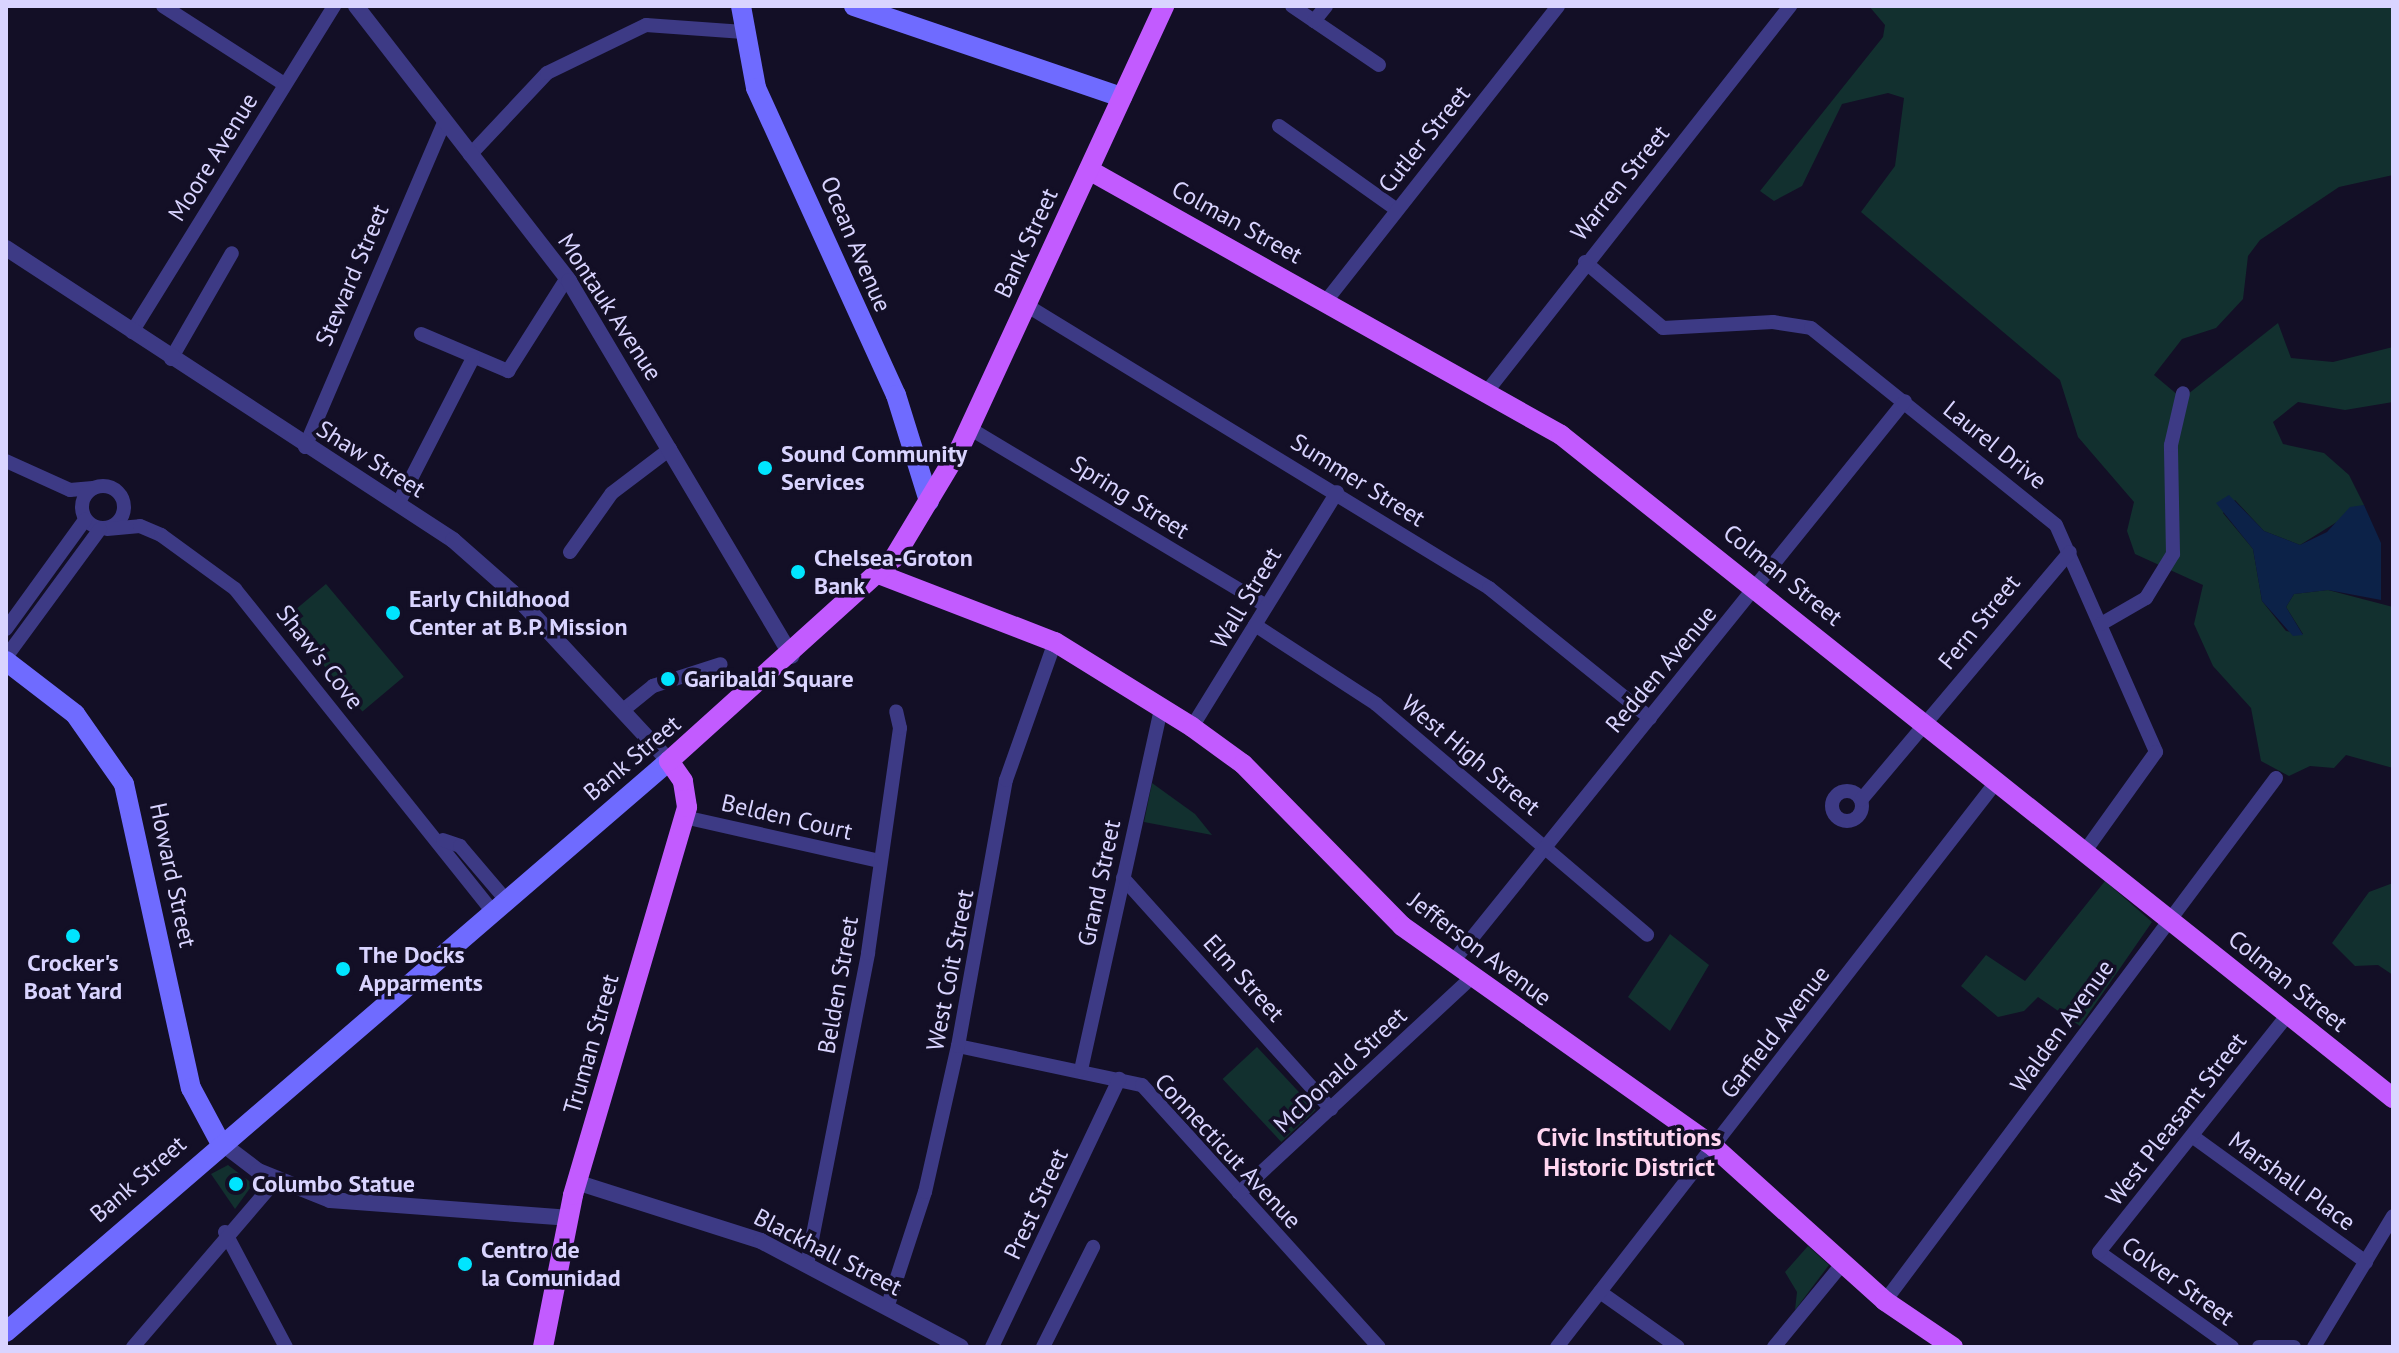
<!DOCTYPE html>
<html>
<head>
<meta charset="utf-8">
<style>
	body { margin:0 }
	#map { position:relative; width:2399px; height:1353px; overflow:hidden; background:#130f26; font-family:"PT Sans",sans-serif }
	div>[style] { position:absolute }
	.green>* { inset:0; background:#12302f; transform-origin:0 0 }
	.water>* { inset:0; background:#0c2248 }
	.minor>* { height:14px; margin:-7px; padding:0 7px; transform-origin:7px; border-radius:7px; background:#3d3a85 }
	.minor>.ring { margin:-7px; padding:0; box-sizing:content-box; background:none; border:14px solid #3d3a85; border-radius:50% }
	.tertiary>* { height:16px; margin:-8px; padding:0 8px; transform-origin:8px; border-radius:8px; background:#3d3a85 }
	.secondary>* { height:20px; margin:-10px; padding:0 10px; transform-origin:10px; border-radius:10px; background:#6f6bff }
	.primary>* { height:20px; margin:-10px; padding:0 10px; transform-origin:10px; border-radius:10px; background:#c25bff }
	.dots>* { width:22px; height:22px; translate:-50% -50%; box-sizing:border-box; border:4px solid #130f26; border-radius:50% }
	span { translate:-50% -50%; white-space:nowrap; text-align:center; line-height:1.15; -webkit-text-stroke:7px #130f26; paint-order:stroke }
	.street-label { font-size:24px; color:#d9d4ff }
	.poi-label { font-size:24px; color:#d9d4ff; font-weight:700 }
	.left { translate:0 -50%; text-align:left }
	.neighbourhood-label { font-size:26px; color:#ffd6f0; font-weight:700 }
	.frame { position:absolute; inset:0; border:8px solid #d9d4ff; pointer-events:none }
</style>
</head>
<body>
<div id="map">
	<div class="green">
		<i style="clip-path:polygon(1869px 6px,2393px 6px,2393px 175px,2339px 187px,2260px 240px,2248px 256px,2243px 299px,2216px 328px,2182px 339px,2154px 375px,2179px 396px,2188px 394px,2278px 323px,2291px 358px,2333px 362px,2393px 347px,2393px 402px,2345px 410px,2298px 402px,2273px 422px,2283px 444px,2324px 453px,2349px 475px,2364px 505px,2300px 545px,2264px 531px,2235px 500px,2223px 513px,2253px 549px,2262px 601px,2286px 631px,2303px 634px,2286px 607px,2294px 594px,2328px 590px,2393px 607px,2393px 768px,2346px 755px,2334px 768px,2310px 766px,2289px 776px,2261px 761px,2251px 708px,2213px 666px,2194px 624px,2203px 585px,2135px 554px,2127px 531px,2134px 502px,2078px 437px,2060px 380px,1861px 212px,1895px 166px,1904px 98px,1888px 93px,1842px 104px,1802px 186px,1774px 201px,1760px 191px,1883px 37px,1885px 25px)"></i>
		<i style="left:326px;top:584px;width:121px;height:54px;rotate:50deg"></i>
		<i style="clip-path:polygon(1152px 783px,1195px 814px,1212px 835px,1144px 822px)"></i>
		<i style="clip-path:polygon(2105px 881px,2152px 922px,2080px 1026px,2038px 997px,2024px 1011px,1998px 1017px,1961px 986px,1986px 955px,2025px 981px)"></i>
		<i style="clip-path:polygon(2393px 883px,2393px 975px,2378px 965px,2355px 966px,2332px 943px,2369px 892px)"></i>
		<i style="clip-path:polygon(1670px 934px,1709px 965px,1670px 1031px,1628px 997px)"></i>
		<i style="left:1257px;top:1047px;width:86px;height:47px;rotate:47deg"></i>
		<i style="clip-path:polygon(228px 1165px,253px 1184px,235px 1209px,211px 1174px)"></i>
		<i style="clip-path:polygon(1808px 1246px,1829px 1265px,1795px 1310px,1797px 1292px,1785px 1272px)"></i>
	</div>
	<div class="water">
		<i style="clip-path:polygon(2229px 495px,2264px 531px,2300px 545px,2327px 532px,2350px 507px,2364px 505px,2381px 543px,2381px 600px,2328px 590px,2294px 594px,2286px 607px,2303px 635px,2293px 636px,2262px 601px,2253px 549px,2216px 503px)"></i>
	</div>
	<div class="minor">
		<i style="left:163px;top:6px;width:144px;rotate:32.8deg"></i>
		<i style="left:1292px;top:6px;width:105px;rotate:34.1deg"></i>
		<i style="left:1314px;top:21px;width:19px;rotate:-51deg"></i>
		<i style="left:1279px;top:126px;width:143px;rotate:35.4deg"></i>
		<i style="left:470px;top:155px;width:112px;rotate:-46.8deg"></i>
		<i style="left:547px;top:73px;width:110px;rotate:-25.9deg"></i>
		<i style="left:646px;top:25px;width:98px;rotate:4.1deg"></i>
		<i style="left:1585px;top:262px;width:102px;rotate:40.2deg"></i>
		<i style="left:1663px;top:328px;width:110px;rotate:-3.1deg"></i>
		<i style="left:1773px;top:322px;width:38px;rotate:9deg"></i>
		<i style="left:1811px;top:328px;width:314px;rotate:38.8deg"></i>
		<i style="left:2056px;top:525px;width:248px;rotate:66.2deg"></i>
		<i style="left:2156px;top:752px;width:122px;rotate:125.6deg"></i>
		<i style="left:1326px;top:301px;width:375px;rotate:-51.8deg"></i>
		<i style="left:1026px;top:305px;width:543px;rotate:31.43deg"></i>
		<i style="left:1489px;top:588px;width:207px;rotate:38.9deg"></i>
		<i style="left:132px;top:332px;width:384px;rotate:-58.2deg"></i>
		<i style="left:421px;top:334px;width:95px;rotate:23deg"></i>
		<i style="left:508px;top:371px;width:110px;rotate:-57.6deg"></i>
		<i style="left:171px;top:359px;width:122px;rotate:-60.1deg"></i>
		<i style="left:1488px;top:390px;width:489px;rotate:-51.8deg"></i>
		<i style="left:969px;top:428px;width:346px;rotate:30.9deg"></i>
		<i style="left:305px;top:447px;width:353px;rotate:-66.8deg"></i>
		<i style="left:6px;top:461px;width:70px;rotate:24.4deg"></i>
		<i style="left:70px;top:490px;width:23px;rotate:-5deg"></i>
		<i class="ring" style="left:82px;top:486px;width:28px;height:28px"></i>
		<i style="left:398px;top:504px;width:164px;rotate:-62.8deg"></i>
		<i style="left:107px;top:529px;width:33px;rotate:-5deg"></i>
		<i style="left:140px;top:526px;width:23px;rotate:23deg"></i>
		<i style="left:161px;top:535px;width:92px;rotate:36.1deg"></i>
		<i style="left:235px;top:589px;width:412px;rotate:51.4deg"></i>
		<i style="left:570px;top:552px;width:72px;rotate:-54.6deg"></i>
		<i style="left:612px;top:493px;width:73px;rotate:-37.2deg"></i>
		<i style="left:2101px;top:624px;width:52px;rotate:-30deg"></i>
		<i style="left:2146px;top:598px;width:52px;rotate:-58.5deg"></i>
		<i style="left:2173px;top:554px;width:109px;rotate:-91.1deg"></i>
		<i style="left:2171px;top:445px;width:53px;rotate:-77deg"></i>
		<i style="left:1255px;top:625px;width:145px;rotate:33.1deg"></i>
		<i style="left:1376px;top:704px;width:356px;rotate:40.4deg"></i>
		<i style="left:6px;top:629px;width:135px;rotate:-54.1deg"></i>
		<i style="left:6px;top:657px;width:159px;rotate:-53.7deg"></i>
		<i style="left:622px;top:711px;width:40px;rotate:-39deg"></i>
		<i style="left:653px;top:686px;width:71px;rotate:-17.9deg"></i>
		<i style="left:1192px;top:727px;width:276px;rotate:-58.3deg"></i>
		<i class="ring" style="left:1832px;top:791px;width:16px;height:16px"></i>
		<i style="left:1861px;top:800px;width:324px;rotate:-49.9deg"></i>
		<i style="left:684px;top:817px;width:201px;rotate:12.7deg"></i>
		<i style="left:443px;top:840px;width:18px;rotate:19deg"></i>
		<i style="left:460px;top:846px;width:71px;rotate:49.6deg"></i>
		<i style="left:1123px;top:878px;width:311px;rotate:48deg"></i>
		<i style="left:1451px;top:964px;width:723px;rotate:-51.12deg"></i>
		<i style="left:958px;top:1046px;width:188px;rotate:12deg"></i>
		<i style="left:1142px;top:1085px;width:353px;rotate:47.9deg"></i>
		<i style="left:1081px;top:1070px;width:373px;rotate:-77.5deg"></i>
		<i style="left:2192px;top:1136px;width:215px;rotate:35.9deg"></i>
		<i style="left:1239px;top:1193px;width:315px;rotate:-42.8deg"></i>
		<i style="left:225px;top:1232px;width:130px;rotate:62.1deg"></i>
		<i style="left:807px;top:1265px;width:318px;rotate:-78.9deg"></i>
		<i style="left:868px;top:953px;width:227px;rotate:-81.9deg"></i>
		<i style="left:900px;top:728px;width:17px;rotate:-103deg"></i>
		<i style="left:1600px;top:1292px;width:95px;rotate:35.2deg"></i>
		<i style="left:1885px;top:1301px;width:653px;rotate:-53.22deg"></i>
		<i style="left:887px;top:1308px;width:122px;rotate:-71.9deg"></i>
		<i style="left:925px;top:1192px;width:150px;rotate:-77.3deg"></i>
		<i style="left:958px;top:1046px;width:270px;rotate:-79.8deg"></i>
		<i style="left:1006px;top:780px;width:146px;rotate:-70.5deg"></i>
		<i style="left:133px;top:1347px;width:220px;rotate:-49.4deg"></i>
		<i style="left:992px;top:1347px;width:297px;rotate:-64.6deg"></i>
		<i style="left:1043px;top:1347px;width:112px;rotate:-63.4deg"></i>
		<i style="left:1557px;top:1347px;width:717px;rotate:-52.14deg"></i>
		<i style="left:1774px;top:1347px;width:109px;rotate:-50.6deg"></i>
		<i style="left:2232px;top:1347px;width:163px;rotate:-144.5deg"></i>
		<i style="left:2099px;top:1252px;width:304px;rotate:-51.5deg"></i>
		<i style="left:2259px;top:1347px;width:35px"></i>
		<i style="left:2314px;top:1347px;width:153px;rotate:-58.9deg"></i>
	</div>
	<div class="tertiary">
		<i style="left:356px;top:6px;width:348px;rotate:52.2deg"></i>
		<i style="left:569px;top:281px;width:436px;rotate:59.3deg"></i>
		<i style="left:6px;top:248px;width:534px;rotate:33.15deg"></i>
		<i style="left:453px;top:540px;width:79px;rotate:41.4deg"></i>
		<i style="left:512px;top:592px;width:231px;rotate:47.1deg"></i>
		<i style="left:220px;top:1142px;width:48px;rotate:37.3deg"></i>
		<i style="left:258px;top:1171px;width:78px;rotate:21.9deg"></i>
		<i style="left:330px;top:1200px;width:238px;rotate:4.3deg"></i>
		<i style="left:576px;top:1182px;width:194px;rotate:17.7deg"></i>
		<i style="left:761px;top:1241px;width:226px;rotate:27.9deg"></i>
	</div>
	<div class="secondary">
		<i style="left:741px;top:6px;width:83px;rotate:79.6deg"></i>
		<i style="left:756px;top:88px;width:337px;rotate:65.5deg"></i>
		<i style="left:896px;top:395px;width:111px;rotate:72.7deg"></i>
		<i style="left:854px;top:6px;width:283px;rotate:18.8deg"></i>
		<i style="left:6px;top:661px;width:87px;rotate:37.5deg"></i>
		<i style="left:75px;top:714px;width:85px;rotate:55deg"></i>
		<i style="left:124px;top:784px;width:311px;rotate:77.6deg"></i>
		<i style="left:191px;top:1088px;width:61px;rotate:61.8deg"></i>
		<i style="left:6px;top:1332px;width:875px;rotate:-40.74deg"></i>
	</div>
	<div class="primary">
		<i style="left:1089px;top:170px;width:541px;rotate:29.31deg"></i>
		<i style="left:1561px;top:435px;width:1064px;rotate:38.55deg"></i>
		<i style="left:881px;top:575px;width:186px;rotate:21.1deg"></i>
		<i style="left:1055px;top:642px;width:161px;rotate:31.8deg"></i>
		<i style="left:1192px;top:727px;width:63px;rotate:36deg"></i>
		<i style="left:1243px;top:764px;width:227px;rotate:45.5deg"></i>
		<i style="left:1402px;top:926px;width:382px;rotate:35.3deg"></i>
		<i style="left:1714px;top:1147px;width:230px;rotate:42deg"></i>
		<i style="left:1885px;top:1301px;width:82px;rotate:34.1deg"></i>
		<i style="left:543px;top:1347px;width:155px;rotate:-78.8deg"></i>
		<i style="left:573px;top:1195px;width:404px;rotate:-73.6deg"></i>
		<i style="left:687px;top:807px;width:26px;rotate:-99deg"></i>
		<i style="left:683px;top:781px;width:24px;rotate:-125deg"></i>
		<i style="left:669px;top:761px;width:303px;rotate:-42.1deg"></i>
		<i style="left:894px;top:558px;width:128px;rotate:-59deg"></i>
		<i style="left:960px;top:448px;width:487px;rotate:-65.2deg"></i>
	</div>
	<div class="dots">
		<i style="left:765px;top:468px;background:#00e5ff"></i>
		<i style="left:798px;top:572px;background:#00e5ff"></i>
		<i style="left:393px;top:613px;background:#00e5ff"></i>
		<i style="left:668px;top:679px;background:#00e5ff"></i>
		<i style="left:73px;top:936px;background:#00e5ff"></i>
		<i style="left:343px;top:969px;background:#00e5ff"></i>
		<i style="left:236px;top:1184px;background:#00e5ff"></i>
		<i style="left:465px;top:1264px;background:#00e5ff"></i>
	</div>
	<div class="street-label">
		<span style="left:1424px;top:139px;rotate:-51deg">Cutler Street</span>
		<span style="left:213px;top:157px;rotate:-58deg">Moore Avenue</span>
		<span style="left:1620px;top:183px;rotate:-51deg">Warren Street</span>
		<span style="left:1237px;top:222px;rotate:29deg">Colman Street</span>
		<span style="left:1026px;top:243px;rotate:-65deg">Bank Street</span>
		<span style="left:856px;top:244px;rotate:67deg">Ocean Avenue</span>
		<span style="left:352px;top:275px;rotate:-67deg">Steward Street</span>
		<span style="left:610px;top:307px;rotate:57deg">Montauk Avenue</span>
		<span style="left:1995px;top:445px;rotate:39deg">Laurel Drive</span>
		<span style="left:371px;top:459px;rotate:32deg">Shaw Street</span>
		<span style="left:1358px;top:480px;rotate:32deg">Summer Street</span>
		<span style="left:1130px;top:497px;rotate:32deg">Spring Street</span>
		<span style="left:1783px;top:575px;rotate:39deg">Colman Street</span>
		<span style="left:1246px;top:598px;rotate:-59deg">Wall Street</span>
		<span style="left:1979px;top:622px;rotate:-51deg">Fern Street</span>
		<span style="left:320px;top:657px;rotate:52deg">Shaw's Cove</span>
		<span style="left:1661px;top:669px;rotate:-50deg">Redden Avenue</span>
		<span style="left:1471px;top:755px;rotate:40deg">West High Street</span>
		<span style="left:632px;top:758px;rotate:-40deg">Bank Street</span>
		<span style="left:787px;top:817px;rotate:13deg">Belden Court</span>
		<span style="left:173px;top:875px;rotate:78deg">Howard Street</span>
		<span style="left:1099px;top:883px;rotate:-78deg">Grand Street</span>
		<span style="left:1480px;top:949px;rotate:37deg">Jefferson Avenue</span>
		<span style="left:950px;top:970px;rotate:-79deg">West Coit Street</span>
		<span style="left:1244px;top:978px;rotate:48deg">Elm Street</span>
		<span style="left:2288px;top:981px;rotate:39deg">Colman Street</span>
		<span style="left:838px;top:985px;rotate:-80deg">Belden Street</span>
		<span style="left:2062px;top:1026px;rotate:-54deg">Walden Avenue</span>
		<span style="left:1775px;top:1032px;rotate:-52deg">Garfield Avenue</span>
		<span style="left:591px;top:1044px;rotate:-74deg">Truman Street</span>
		<span style="left:1340px;top:1070px;rotate:-43deg">McDonald Street</span>
		<span style="left:2176px;top:1119px;rotate:-52deg">West Pleasant Street</span>
		<span style="left:1228px;top:1151px;rotate:47deg">Connecticut Avenue</span>
		<span style="left:138px;top:1179px;rotate:-41deg">Bank Street</span>
		<span style="left:2292px;top:1181px;rotate:36deg">Marshall Place</span>
		<span style="left:1036px;top:1204px;rotate:-65deg">Prest Street</span>
		<span style="left:828px;top:1252px;rotate:27deg">Blackhall Street</span>
		<span style="left:2178px;top:1281px;rotate:36deg">Colver Street</span>
	</div>
	<div class="poi-label">
		<span class="left" style="left:781px;top:468px">Sound Community<br>Services</span>
		<span class="left" style="left:814px;top:572px">Chelsea-Groton<br>Bank</span>
		<span class="left" style="left:409px;top:613px">Early Childhood<br>Center at B.P. Mission</span>
		<span class="left" style="left:684px;top:679px">Garibaldi Square</span>
		<span class="left" style="left:359px;top:969px">The Docks<br>Apparments</span>
		<span style="left:73px;top:977px">Crocker's<br>Boat Yard</span>
		<span class="left" style="left:252px;top:1184px">Columbo Statue</span>
		<span class="left" style="left:481px;top:1264px">Centro de<br>la Comunidad</span>
	</div>
	<div class="neighbourhood-label">
		<span style="left:1629px;top:1152px">Civic Institutions<br>Historic District</span>
	</div>
	<div class="frame"></div>
</div>
</body>
</html>
